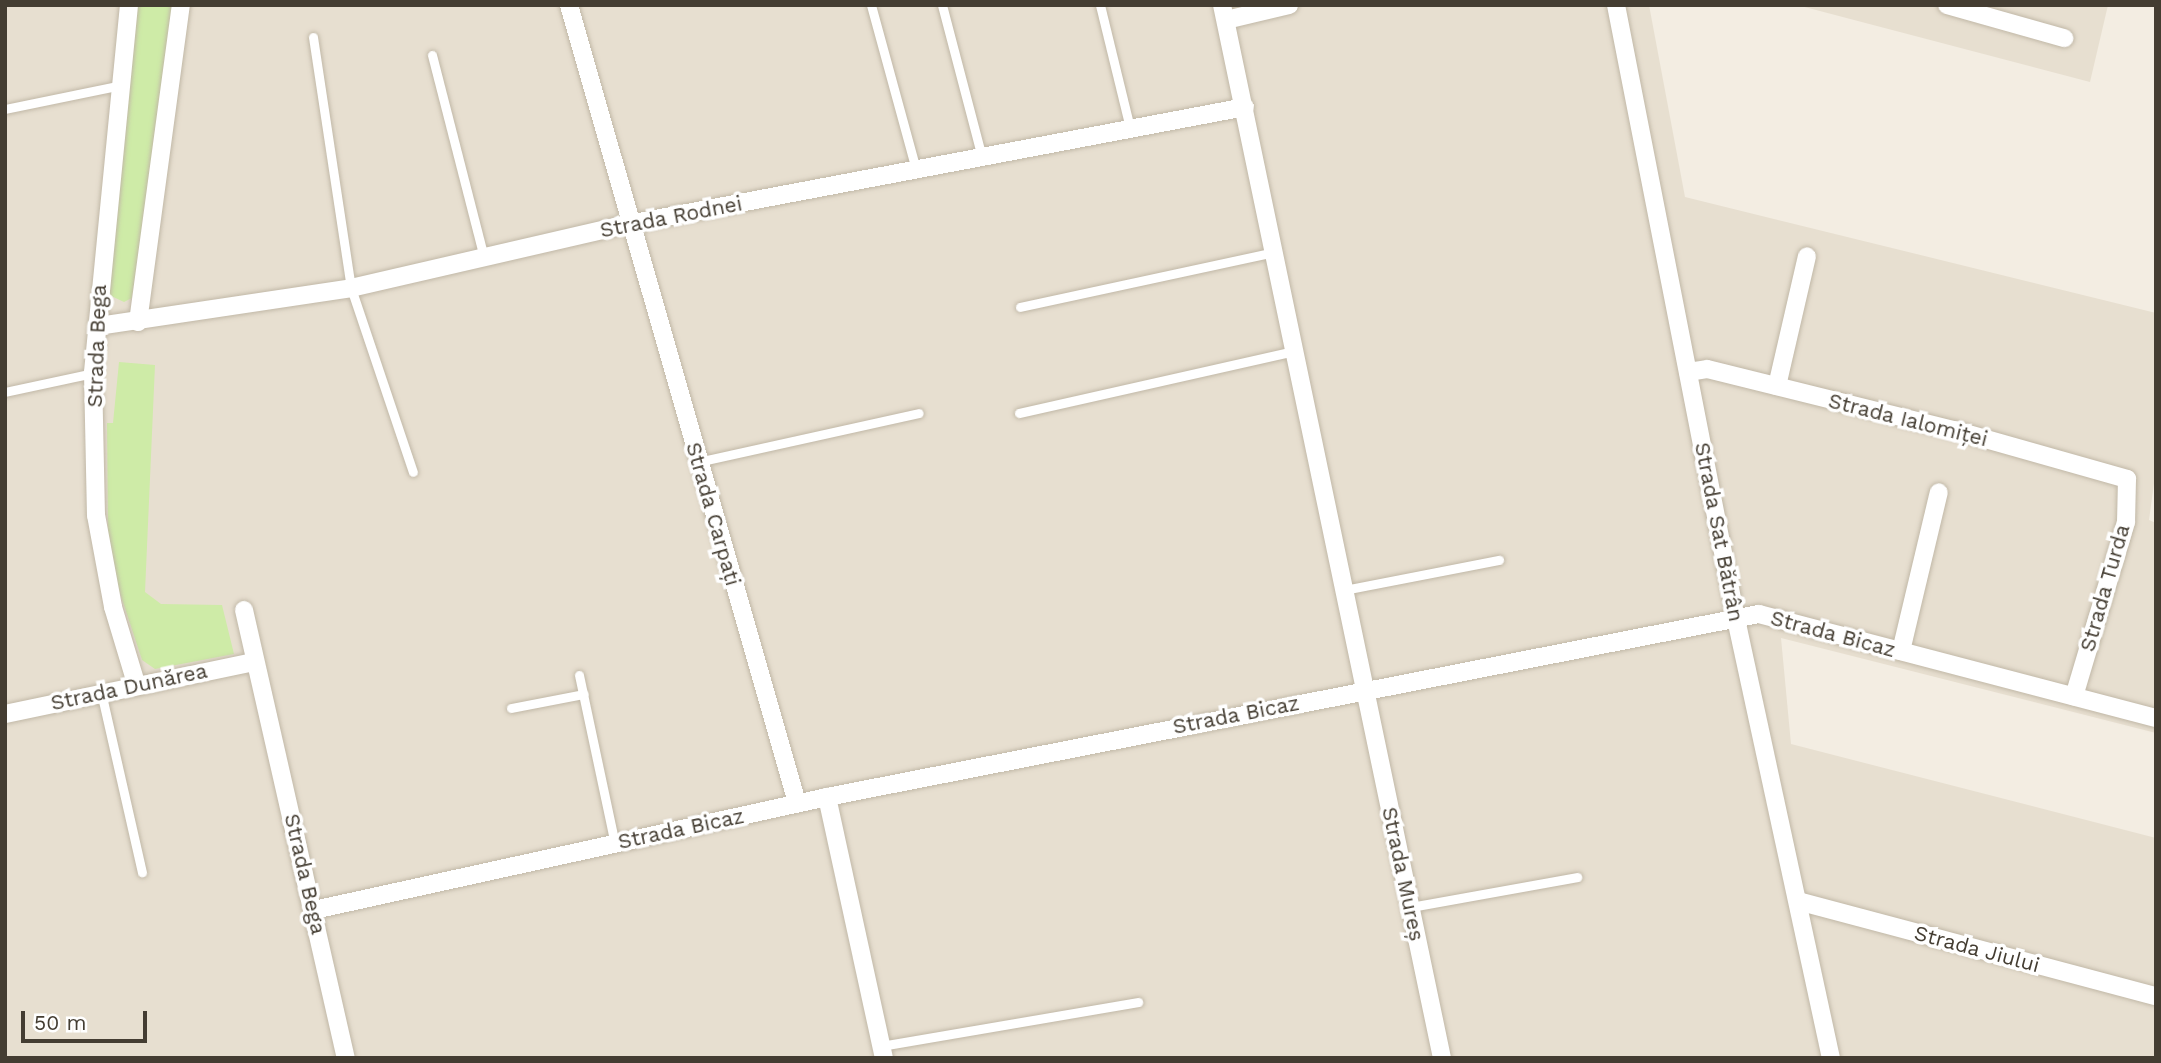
<!DOCTYPE html>
<html>
<head>
<meta charset="utf-8">
<style>
	body { margin:0 }
	#map { position:relative; width:2161px; height:1063px; overflow:hidden; background:#f3ede2; font-family:"Work Sans",sans-serif }
	div>[style] { position:absolute }
	.residential>* { inset:0; background:#e7dfd0 }
	.green>* { inset:0; background:#ceeba7 }
	.roads { filter:drop-shadow(0 0 2px #c1b8a7) drop-shadow(0 0 2px #c1b8a7) }
	.lane>* { height:9px; margin:-4.5px; padding:0 4.5px; transform-origin:4.5px; border-radius:4.5px; background:#fff }
	.street>* { height:18px; margin:-9px; padding:0 9px; transform-origin:9px; border-radius:9px; background:#fff }
	span { translate:-50% -50%; white-space:nowrap; text-align:center; line-height:1.15; -webkit-text-stroke:7px #fff; paint-order:stroke }
	.street-label { font-size:21px; color:#443d32 }
	.frame { position:absolute; inset:0; border:7px solid #443d32; pointer-events:none }
	.scale { position:absolute; left:21px; top:1011px; width:126px; height:32px; box-sizing:border-box; border:4px solid #443d32; border-top:0; padding-left:9px; font-size:21px; line-height:24px; white-space:nowrap; color:#443d32; -webkit-text-stroke:5px #fff; paint-order:stroke }
</style>
</head>
<body>
<div id="map">
	<div class="residential">
		<i style="clip-path:polygon(5px 5px,1649px 5px,1685px 197px,2156px 313px,2156px 469px,2149px 520px,2156px 523px,2156px 733px,1781px 638px,1791px 744px,2156px 838px,2156px 1058px,5px 1058px)"></i>
		<i style="clip-path:polygon(1797px 5px,2108px 5px,2090px 82px)"></i>
	</div>
	<div class="green">
		<i style="clip-path:polygon(136px 5px,173px 5px,172px 38px,132px 298px,124px 302px,107px 294px)"></i>
		<i style="clip-path:polygon(119px 362px,155px 365px,145px 592px,161px 604px,222px 605px,234px 654px,155px 669px,142px 660px,114px 575px,108px 535px,107px 423px,113px 423px)"></i>
	</div>
	<div class="roads">
		<div class="lane">
			<i style="left:871px;top:5px;width:171px;rotate:74.7deg"></i>
			<i style="left:942px;top:5px;width:157px;rotate:75.3deg"></i>
			<i style="left:1100px;top:5px;width:127px;rotate:76.3deg"></i>
			<i style="left:313px;top:37px;width:254px;rotate:81.4deg"></i>
			<i style="left:351px;top:288px;width:194px;rotate:71.4deg"></i>
			<i style="left:432px;top:55px;width:209px;rotate:75.6deg"></i>
			<i style="left:5px;top:109px;width:119px;rotate:-11.6deg"></i>
			<i style="left:1020px;top:307px;width:260px;rotate:-12.2deg"></i>
			<i style="left:5px;top:392px;width:90px;rotate:-12.2deg"></i>
			<i style="left:1019px;top:413px;width:282px;rotate:-12.7deg"></i>
			<i style="left:698px;top:462px;width:226px;rotate:-12.5deg"></i>
			<i style="left:1344px;top:590px;width:158px;rotate:-11deg"></i>
			<i style="left:579px;top:675px;width:173px;rotate:78deg"></i>
			<i style="left:101px;top:692px;width:185px;rotate:77.2deg"></i>
			<i style="left:511px;top:708px;width:74px;rotate:-10.9deg"></i>
			<i style="left:1411px;top:907px;width:169px;rotate:-10.2deg"></i>
			<i style="left:881px;top:1046px;width:261px;rotate:-9.7deg"></i>
		</div>
		<div class="street">
			<i style="left:129px;top:5px;width:370px;rotate:95.6deg"></i>
			<i style="left:93px;top:373px;width:142px;rotate:88.8deg"></i>
			<i style="left:96px;top:515px;width:94px;rotate:79.5deg"></i>
			<i style="left:113px;top:607px;width:79px;rotate:73.2deg"></i>
			<i style="left:569px;top:5px;width:830px;rotate:74.05deg"></i>
			<i style="left:1222px;top:5px;width:1076px;rotate:78.2deg"></i>
			<i style="left:1616px;top:5px;width:626px;rotate:78.94deg"></i>
			<i style="left:1736px;top:619px;width:449px;rotate:77.8deg"></i>
			<i style="left:1947px;top:5px;width:122px;rotate:15.8deg"></i>
			<i style="left:1226px;top:20px;width:65px;rotate:-13.4deg"></i>
			<i style="left:138px;top:322px;width:320px;rotate:-82.3deg"></i>
			<i style="left:98px;top:326px;width:256px;rotate:-8.5deg"></i>
			<i style="left:351px;top:288px;width:285px;rotate:-13deg"></i>
			<i style="left:629px;top:224px;width:627px;rotate:-10.75deg"></i>
			<i style="left:1688px;top:372px;width:19px;rotate:-9deg"></i>
			<i style="left:1707px;top:369px;width:254px;rotate:13.9deg"></i>
			<i style="left:1954px;top:430px;width:180px;rotate:15.8deg"></i>
			<i style="left:2127px;top:479px;width:43px;rotate:91.3deg"></i>
			<i style="left:2126px;top:522px;width:182px;rotate:106.6deg"></i>
			<i style="left:1777px;top:386px;width:133px;rotate:-77deg"></i>
			<i style="left:244px;top:610px;width:459px;rotate:77.2deg"></i>
			<i style="left:1901px;top:651px;width:163px;rotate:-76.6deg"></i>
			<i style="left:5px;top:714px;width:253px;rotate:-11.8deg"></i>
			<i style="left:827px;top:797px;width:267px;rotate:77.7deg"></i>
			<i style="left:1798px;top:901px;width:370px;rotate:14.9deg"></i>
			<i style="left:314px;top:910px;width:525px;rotate:-12.42deg"></i>
			<i style="left:827px;top:797px;width:950px;rotate:-11.11deg"></i>
			<i style="left:1759px;top:614px;width:410px;rotate:14.7deg"></i>
		</div>
	</div>
	<div class="street-label">
		<span style="left:671px;top:217px;rotate:-11deg">Strada Rodnei</span>
		<span style="left:97px;top:346px;rotate:-88deg">Strada Bega</span>
		<span style="left:1908px;top:420px;rotate:14deg">Strada Ialomiței</span>
		<span style="left:713px;top:514px;rotate:74deg">Strada Carpați</span>
		<span style="left:1719px;top:532px;rotate:79deg">Strada Sat Bătrân</span>
		<span style="left:2105px;top:588px;rotate:-74deg">Strada Turda</span>
		<span style="left:1833px;top:634px;rotate:15deg">Strada Bicaz</span>
		<span style="left:129px;top:687px;rotate:-12deg">Strada Dunărea</span>
		<span style="left:1236px;top:715px;rotate:-11deg">Strada Bicaz</span>
		<span style="left:681px;top:829px;rotate:-12deg">Strada Bicaz</span>
		<span style="left:305px;top:874px;rotate:77deg">Strada Bega</span>
		<span style="left:1403px;top:874px;rotate:78deg">Strada Mureș</span>
		<span style="left:1977px;top:949px;rotate:15deg">Strada Jiului</span>
	</div>
	<div class="frame"></div>
	<div class="scale">50 m</div>
</div>
</body>
</html>
